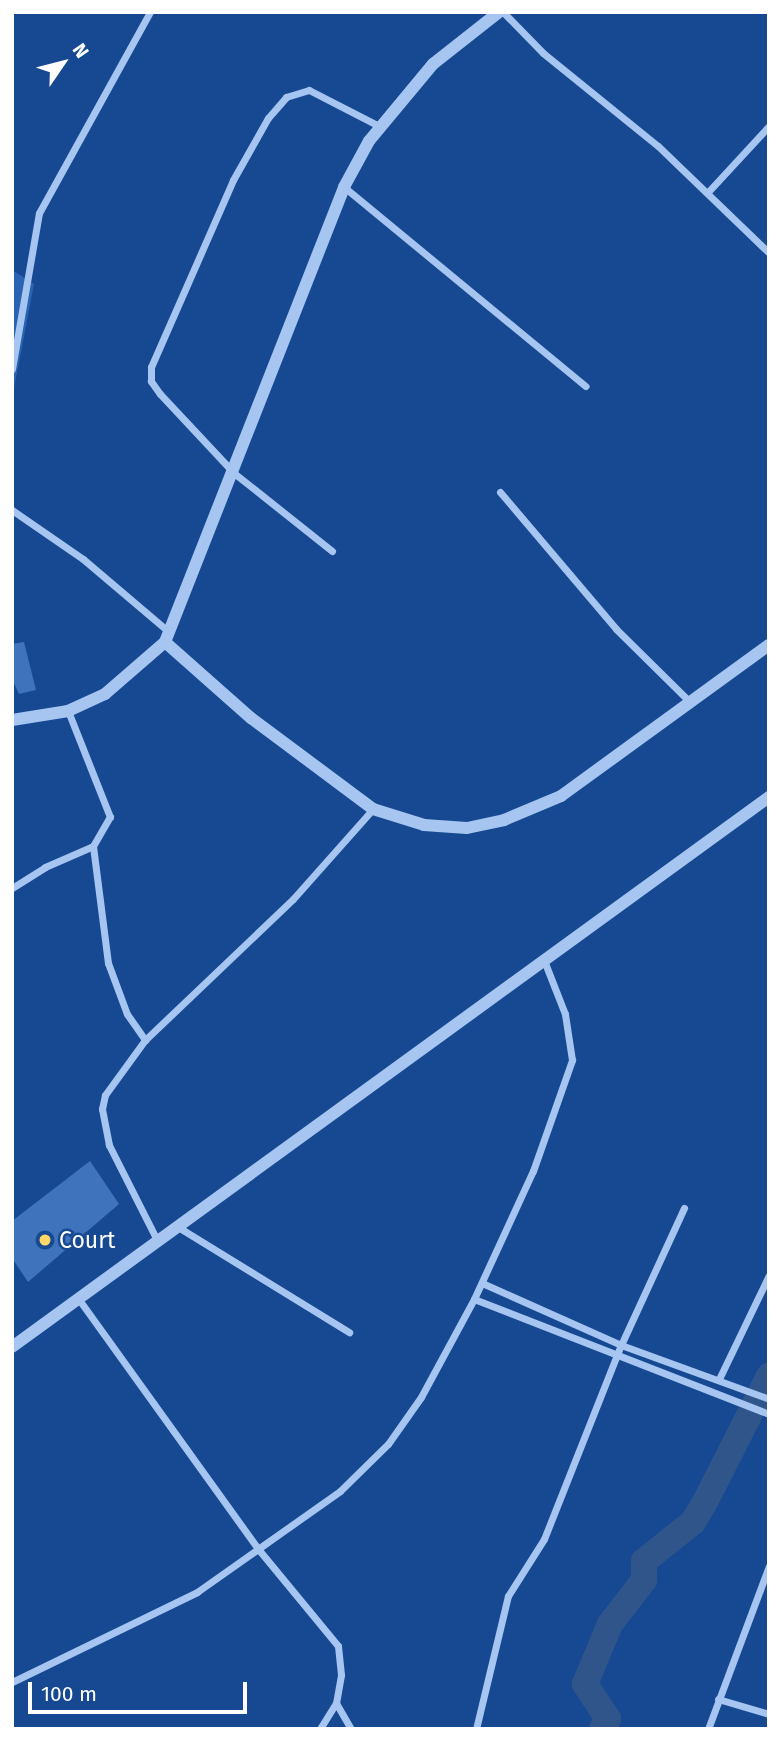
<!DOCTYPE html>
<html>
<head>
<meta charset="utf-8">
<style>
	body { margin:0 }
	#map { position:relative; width:781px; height:1741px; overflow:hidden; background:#174993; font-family:"Fira Sans",sans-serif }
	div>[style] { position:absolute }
	.green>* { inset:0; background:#2963b2 }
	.river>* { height:26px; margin:-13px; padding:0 13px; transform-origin:13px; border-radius:13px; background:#2f558b }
	.building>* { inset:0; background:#3f73bb }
	.minor>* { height:7px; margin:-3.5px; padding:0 3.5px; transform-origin:3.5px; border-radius:3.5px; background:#a6c6f1 }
	.tertiary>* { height:12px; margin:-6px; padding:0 6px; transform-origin:6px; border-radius:6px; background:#a6c6f1 }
	.dots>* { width:19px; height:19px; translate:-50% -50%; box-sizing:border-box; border:4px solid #174993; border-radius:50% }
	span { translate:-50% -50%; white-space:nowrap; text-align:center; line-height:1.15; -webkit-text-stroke:5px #174993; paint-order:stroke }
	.poi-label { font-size:23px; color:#fff }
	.left { translate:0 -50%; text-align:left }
	.frame { position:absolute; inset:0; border:14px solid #fff; pointer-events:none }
	.north { position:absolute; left:28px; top:28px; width:70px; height:70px; -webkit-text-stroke:5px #174993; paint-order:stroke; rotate:55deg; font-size:19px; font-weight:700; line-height:28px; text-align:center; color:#fff }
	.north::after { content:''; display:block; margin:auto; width:24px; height:32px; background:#fff; clip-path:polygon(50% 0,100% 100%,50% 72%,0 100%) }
	.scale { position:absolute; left:28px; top:1682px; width:219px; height:32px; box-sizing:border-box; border:4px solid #fff; border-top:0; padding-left:9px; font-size:21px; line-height:24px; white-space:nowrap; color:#fff; -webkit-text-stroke:5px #174993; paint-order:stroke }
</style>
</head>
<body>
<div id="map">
	<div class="green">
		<i style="clip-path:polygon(12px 270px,34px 284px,12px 399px)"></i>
	</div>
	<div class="river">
		<i style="left:602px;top:1729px;width:12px;rotate:-59deg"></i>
		<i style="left:608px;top:1719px;width:42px;rotate:-123.3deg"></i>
		<i style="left:585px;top:1684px;width:65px;rotate:-67.4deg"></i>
		<i style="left:610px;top:1624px;width:56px;rotate:-52.3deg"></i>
		<i style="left:644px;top:1580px;width:19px;rotate:-90deg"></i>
		<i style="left:644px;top:1561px;width:63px;rotate:-38.5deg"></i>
		<i style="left:693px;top:1522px;width:21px;rotate:-59deg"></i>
		<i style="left:704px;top:1504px;width:144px;rotate:-63.1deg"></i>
	</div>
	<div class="building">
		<i style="clip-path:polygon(24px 642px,36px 690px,19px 694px,12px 679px,12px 644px)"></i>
		<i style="clip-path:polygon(90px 1161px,119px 1204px,28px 1282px,12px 1258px,12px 1221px)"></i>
	</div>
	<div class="minor">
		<i style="left:503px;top:12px;width:57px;rotate:45.7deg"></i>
		<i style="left:543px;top:53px;width:148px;rotate:39deg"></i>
		<i style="left:658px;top:146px;width:154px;rotate:43.9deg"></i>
		<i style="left:344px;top:187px;width:313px;rotate:39.5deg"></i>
		<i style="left:708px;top:192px;width:90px;rotate:-47.3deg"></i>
		<i style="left:12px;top:369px;width:158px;rotate:-80.2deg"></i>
		<i style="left:39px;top:213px;width:230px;rotate:-61.1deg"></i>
		<i style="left:500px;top:492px;width:180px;rotate:49.7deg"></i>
		<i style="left:616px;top:629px;width:105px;rotate:44.6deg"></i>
		<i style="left:12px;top:510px;width:86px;rotate:34.6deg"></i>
		<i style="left:83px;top:559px;width:113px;rotate:40.3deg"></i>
		<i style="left:332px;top:551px;width:125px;rotate:-141.5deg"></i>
		<i style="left:234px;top:473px;width:108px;rotate:-133.1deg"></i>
		<i style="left:160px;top:394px;width:16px;rotate:-125deg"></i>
		<i style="left:151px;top:381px;width:14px;rotate:-90deg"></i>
		<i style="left:151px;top:367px;width:204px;rotate:-66.3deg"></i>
		<i style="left:233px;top:180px;width:71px;rotate:-60.6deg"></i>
		<i style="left:268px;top:118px;width:28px;rotate:-49deg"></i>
		<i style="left:286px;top:97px;width:24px;rotate:-17deg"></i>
		<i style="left:309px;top:90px;width:79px;rotate:27.2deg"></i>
		<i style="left:93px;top:846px;width:118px;rotate:82.7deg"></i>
		<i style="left:108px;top:963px;width:54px;rotate:69.6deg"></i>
		<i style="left:127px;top:1014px;width:32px;rotate:55deg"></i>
		<i style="left:12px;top:888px;width:39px;rotate:-32deg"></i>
		<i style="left:45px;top:867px;width:52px;rotate:-23.6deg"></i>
		<i style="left:93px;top:846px;width:34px;rotate:-60deg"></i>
		<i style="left:110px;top:817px;width:114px;rotate:-111.6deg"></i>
		<i style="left:178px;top:1227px;width:201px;rotate:31.6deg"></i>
		<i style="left:158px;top:1242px;width:109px;rotate:-116.8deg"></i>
		<i style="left:109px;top:1145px;width:37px;rotate:-101deg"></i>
		<i style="left:102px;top:1109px;width:14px;rotate:-78deg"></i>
		<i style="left:105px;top:1095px;width:68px;rotate:-54deg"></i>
		<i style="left:145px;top:1040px;width:204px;rotate:-43.6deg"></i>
		<i style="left:293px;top:899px;width:120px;rotate:-48.4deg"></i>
		<i style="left:482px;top:1283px;width:152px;rotate:24deg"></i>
		<i style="left:621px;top:1345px;width:158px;rotate:20deg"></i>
		<i style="left:474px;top:1299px;width:317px;rotate:21.3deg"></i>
		<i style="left:80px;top:1301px;width:307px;rotate:54.3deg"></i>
		<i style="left:259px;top:1550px;width:124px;rotate:50.5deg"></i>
		<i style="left:338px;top:1646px;width:29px;rotate:84deg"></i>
		<i style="left:341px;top:1675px;width:28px;rotate:100deg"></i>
		<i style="left:336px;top:1703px;width:31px;rotate:122deg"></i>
		<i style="left:719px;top:1379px;width:115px;rotate:-64.3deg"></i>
		<i style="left:12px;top:1682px;width:206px;rotate:-25.9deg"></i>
		<i style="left:197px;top:1592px;width:175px;rotate:-35.2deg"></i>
		<i style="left:340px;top:1491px;width:67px;rotate:-44.4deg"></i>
		<i style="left:388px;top:1444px;width:57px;rotate:-54.9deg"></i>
		<i style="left:421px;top:1397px;width:111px;rotate:-61.6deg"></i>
		<i style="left:474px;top:1299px;width:141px;rotate:-65.3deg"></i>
		<i style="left:533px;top:1171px;width:118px;rotate:-70.6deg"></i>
		<i style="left:572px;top:1060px;width:47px;rotate:-98.7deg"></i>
		<i style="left:565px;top:1014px;width:60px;rotate:-111.4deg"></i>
		<i style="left:718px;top:1699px;width:53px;rotate:16.4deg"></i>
		<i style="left:336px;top:1703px;width:30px;rotate:60deg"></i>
		<i style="left:476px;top:1729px;width:137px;rotate:-76.5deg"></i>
		<i style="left:508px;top:1596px;width:67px;rotate:-57.7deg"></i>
		<i style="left:544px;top:1539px;width:209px;rotate:-68.4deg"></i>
		<i style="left:621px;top:1345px;width:151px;rotate:-65.3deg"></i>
		<i style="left:708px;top:1729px;width:174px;rotate:-69.5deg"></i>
	</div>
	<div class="tertiary">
		<i style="left:165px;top:642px;width:115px;rotate:41.5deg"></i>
		<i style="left:251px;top:718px;width:152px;rotate:36.7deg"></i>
		<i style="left:373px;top:809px;width:53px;rotate:17.4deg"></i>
		<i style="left:424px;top:825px;width:43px;rotate:4deg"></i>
		<i style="left:467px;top:828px;width:38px;rotate:-12deg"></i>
		<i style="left:504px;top:820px;width:62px;rotate:-22.8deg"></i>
		<i style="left:561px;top:796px;width:257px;rotate:-36deg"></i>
		<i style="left:12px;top:720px;width:57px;rotate:-9.1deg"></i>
		<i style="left:68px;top:711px;width:41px;rotate:-24.7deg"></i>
		<i style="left:105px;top:694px;width:79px;rotate:-40.9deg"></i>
		<i style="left:165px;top:642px;width:489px;rotate:-68.5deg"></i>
		<i style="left:344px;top:187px;width:52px;rotate:-61.5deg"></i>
		<i style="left:369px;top:141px;width:100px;rotate:-50.3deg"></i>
		<i style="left:433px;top:64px;width:84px;rotate:-38.2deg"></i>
		<i style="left:12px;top:1347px;width:936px;rotate:-36deg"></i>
	</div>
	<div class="dots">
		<i style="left:45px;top:1240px;background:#ffd766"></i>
	</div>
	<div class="poi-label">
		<span class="left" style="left:59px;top:1240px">Court</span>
	</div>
	<div class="frame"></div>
	<div class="north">N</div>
	<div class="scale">100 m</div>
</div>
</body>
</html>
